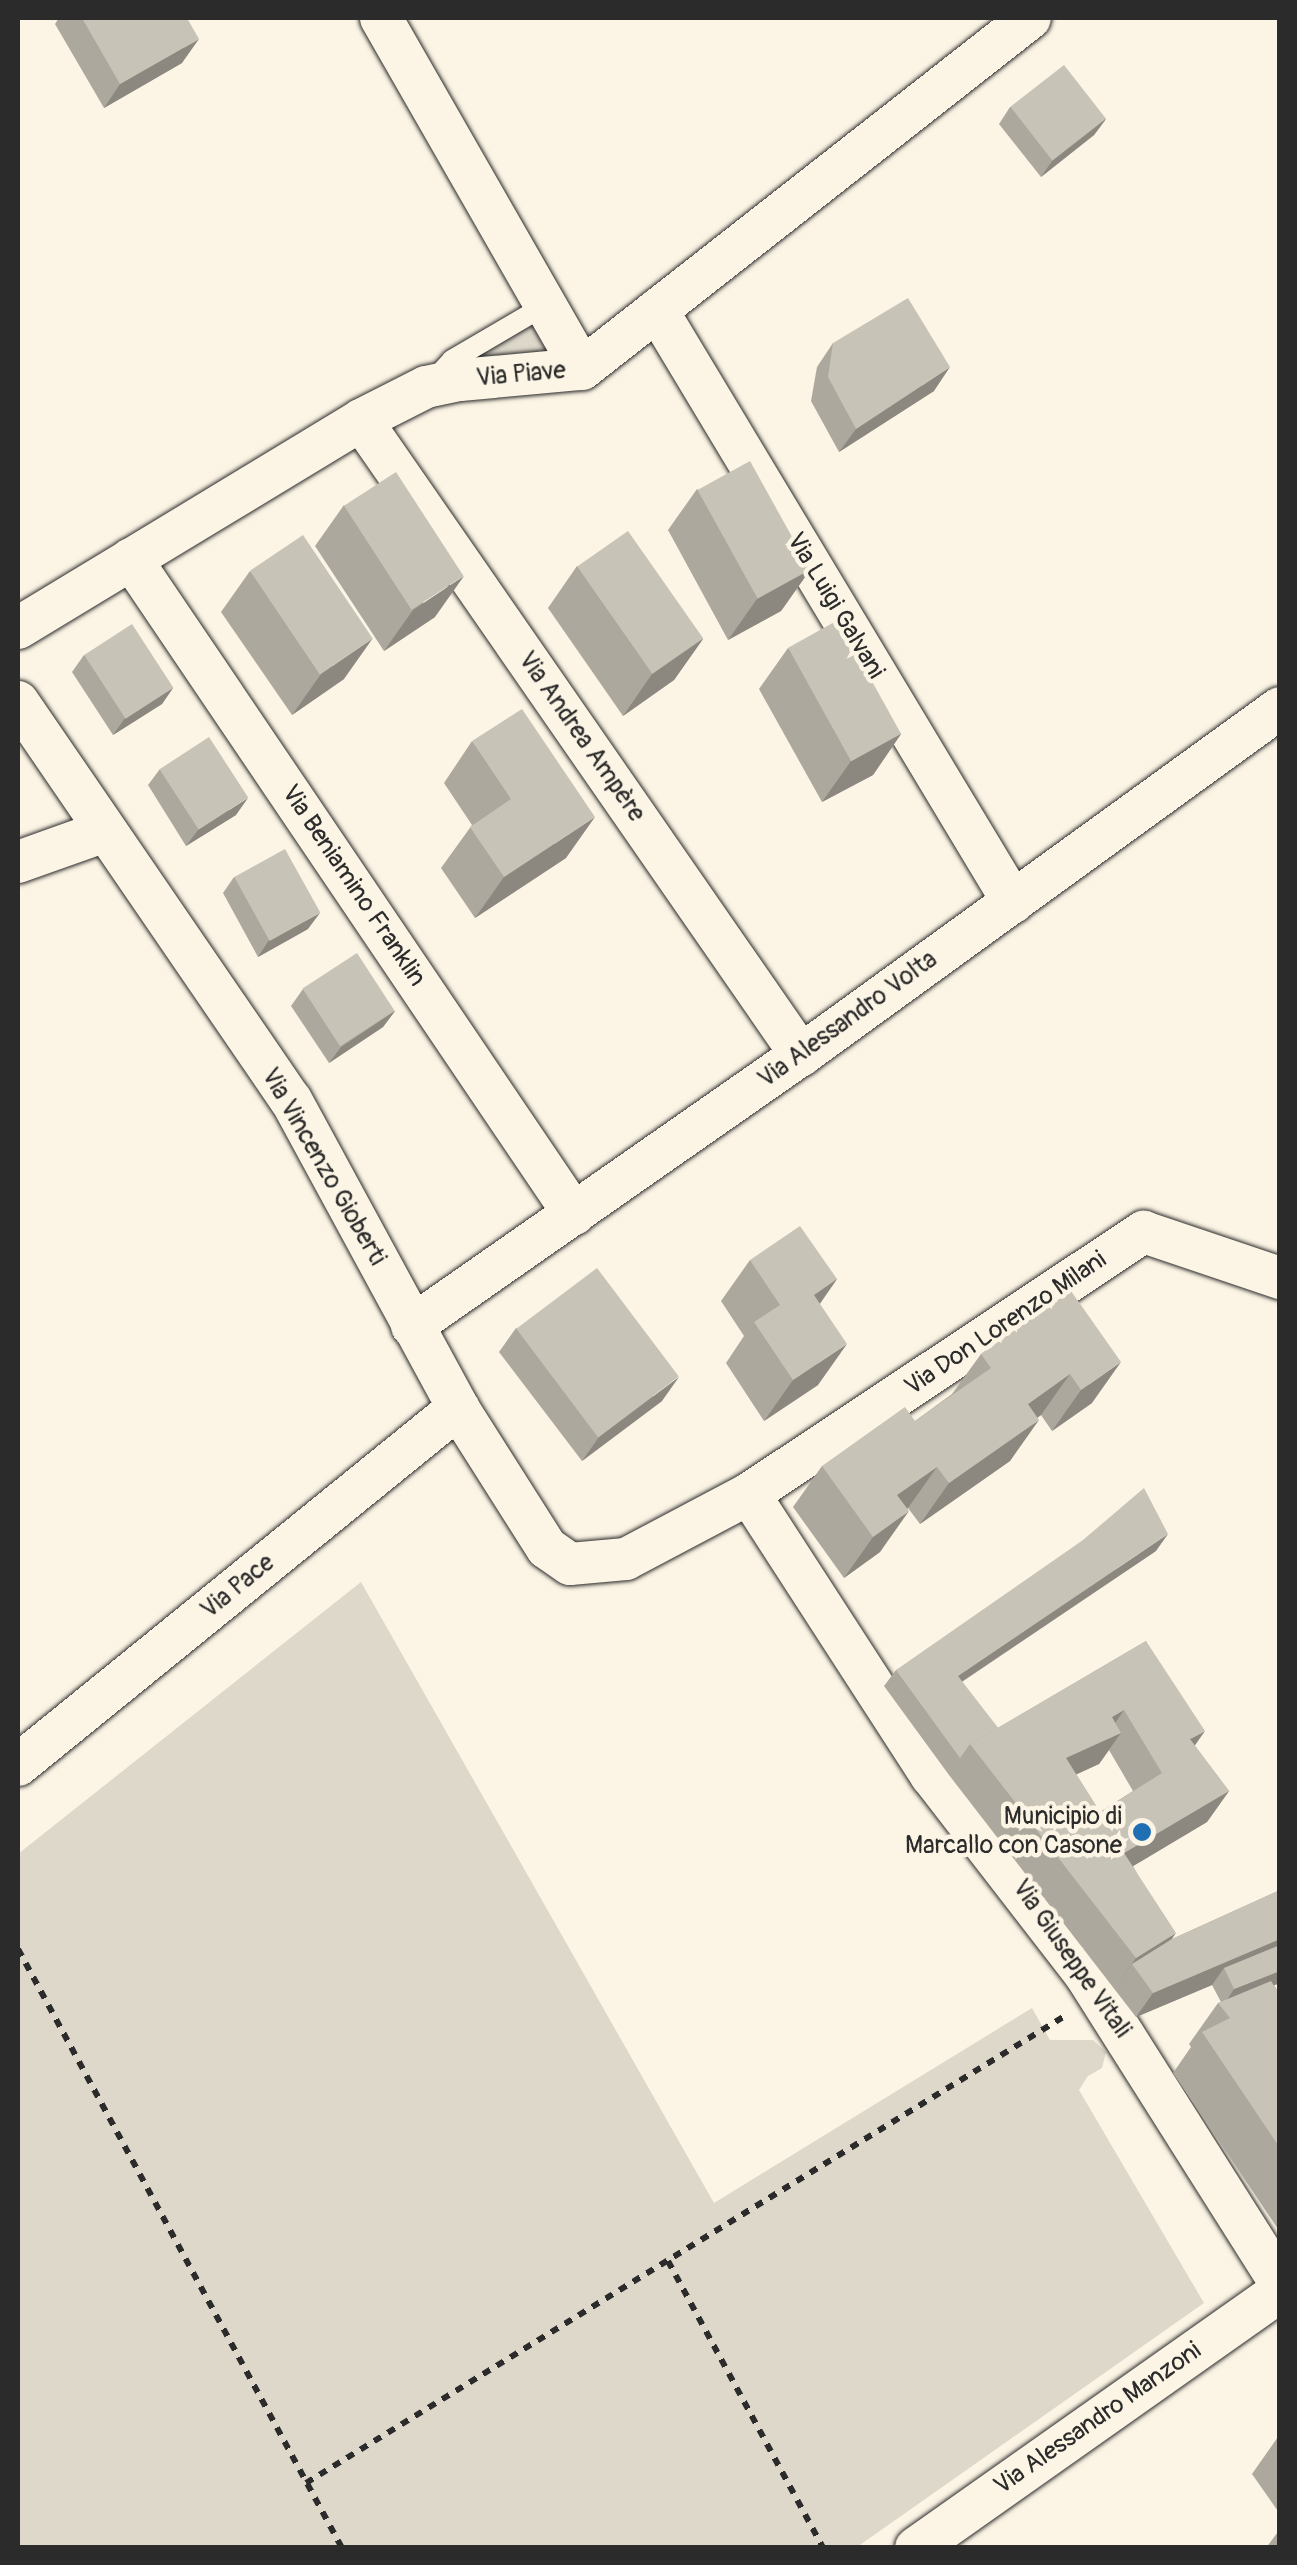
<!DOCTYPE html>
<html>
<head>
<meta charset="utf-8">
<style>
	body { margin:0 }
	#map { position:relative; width:1297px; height:2565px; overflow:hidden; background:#fcf5e5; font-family:Pangolin,sans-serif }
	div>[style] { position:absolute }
	.green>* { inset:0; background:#ded8ca }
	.path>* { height:6px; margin-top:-3px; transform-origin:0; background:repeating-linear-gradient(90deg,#2b2b2b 0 8px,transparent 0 16px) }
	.roads { filter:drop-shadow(0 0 2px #2b2b2b) drop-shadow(0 0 2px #2b2b2b) }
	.service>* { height:20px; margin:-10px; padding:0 10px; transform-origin:10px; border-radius:10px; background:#fcf5e5 }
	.minor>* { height:42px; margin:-21px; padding:0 21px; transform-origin:21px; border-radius:21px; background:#fcf5e5 }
	.wall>* { inset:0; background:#aca89d }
	.shaded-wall>* { inset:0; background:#8c8880 }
	.building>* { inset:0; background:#c8c3b7; transform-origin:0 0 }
	.dots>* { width:28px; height:28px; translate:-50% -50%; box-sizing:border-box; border:5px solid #fcf5e5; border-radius:50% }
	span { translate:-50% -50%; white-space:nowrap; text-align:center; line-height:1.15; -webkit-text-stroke:9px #fcf5e5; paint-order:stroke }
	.street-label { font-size:25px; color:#2b2b2b }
	.poi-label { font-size:25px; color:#2b2b2b }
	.right { translate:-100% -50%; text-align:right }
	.frame { position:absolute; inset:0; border:20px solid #2b2b2b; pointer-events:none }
</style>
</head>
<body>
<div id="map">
	<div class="green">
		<i style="clip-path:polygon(530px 321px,555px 352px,476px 363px,470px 357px)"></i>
		<i style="clip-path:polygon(361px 1582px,714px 2203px,1032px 2008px,1050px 2040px,1093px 2040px,1106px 2052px,1102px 2068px,1088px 2076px,1079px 2090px,1204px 2303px,857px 2547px,18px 2547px,18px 1854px)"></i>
	</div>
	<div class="path">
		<i style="left:18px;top:1949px;width:681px;rotate:61.59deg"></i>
		<i style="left:668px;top:2261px;width:326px;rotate:61.6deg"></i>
		<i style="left:306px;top:2483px;width:895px;rotate:-31.61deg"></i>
	</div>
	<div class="roads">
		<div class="service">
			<i style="left:434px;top:380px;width:27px;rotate:-48deg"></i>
			<i style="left:452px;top:360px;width:107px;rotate:-30.4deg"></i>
		</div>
		<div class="minor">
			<i style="left:381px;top:18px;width:404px;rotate:60.2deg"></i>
			<i style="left:657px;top:310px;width:691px;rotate:58.98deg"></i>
			<i style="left:361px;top:420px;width:773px;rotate:55.28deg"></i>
			<i style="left:131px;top:559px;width:791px;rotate:55.93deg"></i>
			<i style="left:18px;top:628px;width:401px;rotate:-31.2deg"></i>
			<i style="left:361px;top:420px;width:73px;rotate:-26.9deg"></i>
			<i style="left:426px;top:387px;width:35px;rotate:-12deg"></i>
			<i style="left:460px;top:380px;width:122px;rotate:-5.2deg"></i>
			<i style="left:582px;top:369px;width:569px;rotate:-38.08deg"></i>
			<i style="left:18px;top:702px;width:483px;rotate:55.6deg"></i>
			<i style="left:291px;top:1100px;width:350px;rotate:61.5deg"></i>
			<i style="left:458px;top:1408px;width:166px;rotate:57.6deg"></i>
			<i style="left:547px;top:1548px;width:28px;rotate:35deg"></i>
			<i style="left:570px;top:1564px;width:56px;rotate:-5.1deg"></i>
			<i style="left:626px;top:1559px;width:139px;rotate:-27.9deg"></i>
			<i style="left:749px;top:1494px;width:474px;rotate:-33.6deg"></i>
			<i style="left:1144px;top:1232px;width:144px;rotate:18.7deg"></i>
			<i style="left:18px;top:862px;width:92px;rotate:-19.6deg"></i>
			<i style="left:412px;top:1326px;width:474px;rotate:-34.9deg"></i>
			<i style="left:801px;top:1055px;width:591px;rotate:-35.92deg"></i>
			<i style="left:749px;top:1494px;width:335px;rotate:57.1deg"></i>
			<i style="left:931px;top:1775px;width:252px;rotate:52.3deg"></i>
			<i style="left:1085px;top:1974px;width:365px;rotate:57.7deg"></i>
			<i style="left:18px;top:1765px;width:567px;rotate:-39.05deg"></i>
			<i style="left:916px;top:2548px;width:446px;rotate:-35.2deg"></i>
		</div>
	</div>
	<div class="wall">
		<i style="clip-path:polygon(59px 18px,187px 18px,182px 63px,104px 108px,55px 24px)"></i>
		<i style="clip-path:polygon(1010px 107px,1106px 119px,1094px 135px,1041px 177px,999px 124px)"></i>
		<i style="clip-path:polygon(833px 343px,934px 391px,839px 452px,811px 401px,817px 367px)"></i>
		<i style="clip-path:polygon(697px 489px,810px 570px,781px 611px,728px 640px,668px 530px)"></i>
		<i style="clip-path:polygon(344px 505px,435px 617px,384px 651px,315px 546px)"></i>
		<i style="clip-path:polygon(577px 566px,703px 639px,674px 680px,623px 716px,548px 608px)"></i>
		<i style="clip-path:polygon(250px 571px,344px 679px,292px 715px,221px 612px)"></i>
		<i style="clip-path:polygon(788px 648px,901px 734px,873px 775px,822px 802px,759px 689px)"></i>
		<i style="clip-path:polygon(84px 655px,173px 688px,162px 704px,113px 735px,72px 672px)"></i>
		<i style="clip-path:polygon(472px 741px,566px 858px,475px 918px,441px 868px,472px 825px,444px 783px)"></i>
		<i style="clip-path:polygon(160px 769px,236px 815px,186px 846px,148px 785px)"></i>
		<i style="clip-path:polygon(234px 877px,308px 929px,258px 957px,223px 893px)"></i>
		<i style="clip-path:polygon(303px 989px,395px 1011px,383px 1027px,329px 1063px,291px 1006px)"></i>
		<i style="clip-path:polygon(750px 1260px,837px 1279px,820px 1304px,818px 1385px,764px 1421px,726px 1363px,744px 1336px,721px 1301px)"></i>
		<i style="clip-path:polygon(1071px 1291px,1092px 1403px,1052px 1431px,1041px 1415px,1037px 1418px,1010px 1461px,920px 1524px,908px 1508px,880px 1552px,844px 1578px,793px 1507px,822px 1466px,915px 1421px,952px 1394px,981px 1354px)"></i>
		<i style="clip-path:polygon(516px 1328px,662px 1401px,582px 1461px,499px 1352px)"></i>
		<i style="clip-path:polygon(evenodd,1156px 1551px,962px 1682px,998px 1728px,1146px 1641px,1195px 1746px,1229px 1791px,1207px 1822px,1133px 1866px,1172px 1939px,1280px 1890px,1280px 1983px,1274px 1985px,1280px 1995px,1280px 2232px,1173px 2073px,1191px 2047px,1189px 2044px,1218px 2003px,1221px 2002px,1212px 1985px,1136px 2017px,949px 1775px,884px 1686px,896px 1670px,1156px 1551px,1109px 1750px,1133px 1791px,1100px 1812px,1076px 1774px,1099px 1764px,1109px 1750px)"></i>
		<i style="clip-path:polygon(1280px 2434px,1280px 2514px,1252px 2474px)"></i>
		<i style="clip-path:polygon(1280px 2529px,1280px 2548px,1266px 2548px)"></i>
	</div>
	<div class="shaded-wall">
		<i style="clip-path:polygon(199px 39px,182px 63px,104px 108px,120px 84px)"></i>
		<i style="clip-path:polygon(1106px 119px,1094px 135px,1041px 177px,1052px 161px)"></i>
		<i style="clip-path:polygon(950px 367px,934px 391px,839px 452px,856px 429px)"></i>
		<i style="clip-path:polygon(810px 570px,781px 611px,728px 640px,757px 599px)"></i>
		<i style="clip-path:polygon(464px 576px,435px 617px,384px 651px,413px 610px)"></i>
		<i style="clip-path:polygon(373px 638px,344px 679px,292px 715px,321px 674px)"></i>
		<i style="clip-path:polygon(703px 639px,674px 680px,623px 716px,652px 674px)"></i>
		<i style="clip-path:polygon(173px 688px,162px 704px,113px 735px,125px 718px)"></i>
		<i style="clip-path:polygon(901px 734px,873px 775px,822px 802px,851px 761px)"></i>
		<i style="clip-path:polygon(248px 798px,236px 815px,186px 846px,198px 830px)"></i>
		<i style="clip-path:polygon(595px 817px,566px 858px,475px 918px,504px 877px)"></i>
		<i style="clip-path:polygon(320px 913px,308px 929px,258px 957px,269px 940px)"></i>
		<i style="clip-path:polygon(395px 1011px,383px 1027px,329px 1063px,341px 1047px)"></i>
		<i style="clip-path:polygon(837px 1279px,808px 1320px,814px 1295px)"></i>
		<i style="clip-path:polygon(847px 1344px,818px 1385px,764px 1421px,793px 1380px)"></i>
		<i style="clip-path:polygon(1121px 1362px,1092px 1403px,1052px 1431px,1081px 1390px)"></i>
		<i style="clip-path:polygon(1070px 1374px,1041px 1415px,999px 1445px,1028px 1404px)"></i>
		<i style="clip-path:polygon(679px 1377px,662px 1401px,582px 1461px,599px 1437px)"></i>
		<i style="clip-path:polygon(1039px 1420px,1010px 1461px,920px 1524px,949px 1483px)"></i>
		<i style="clip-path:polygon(937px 1467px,908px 1508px,871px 1534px,897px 1495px)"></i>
		<i style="clip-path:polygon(909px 1511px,880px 1552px,844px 1578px,873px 1537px)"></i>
		<i style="clip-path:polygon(1168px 1534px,1156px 1551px,946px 1692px,958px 1676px)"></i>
		<i style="clip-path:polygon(1124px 1710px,1103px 1741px,1121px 1733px,1099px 1764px,1045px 1789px,1066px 1758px,1112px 1717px)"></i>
		<i style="clip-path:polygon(1205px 1731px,1184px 1761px,1190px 1739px)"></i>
		<i style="clip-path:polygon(1229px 1791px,1207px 1822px,1103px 1884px,1124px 1853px)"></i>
		<i style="clip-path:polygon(1176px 1933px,1155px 1963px,1132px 1964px,1115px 1988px,1136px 1958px)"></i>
		<i style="clip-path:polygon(1280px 1939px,1280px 1956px,1224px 1968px,1212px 1985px,1136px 2017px,1153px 1993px)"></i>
		<i style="clip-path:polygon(1280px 1971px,1280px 1983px,1223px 2006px,1234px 1989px)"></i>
	</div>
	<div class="building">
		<i style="clip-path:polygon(82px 18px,187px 18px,199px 39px,120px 84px)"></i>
		<i style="left:1064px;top:65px;width:68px;height:68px;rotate:52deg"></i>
		<i style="clip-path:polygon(908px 298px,950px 367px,856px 429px,828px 377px,833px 343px)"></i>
		<i style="left:750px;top:461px;width:124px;height:60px;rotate:61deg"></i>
		<i style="left:396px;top:472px;width:124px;height:62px;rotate:57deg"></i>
		<i style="left:628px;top:531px;width:131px;height:62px;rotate:55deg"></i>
		<i style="left:303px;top:535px;width:125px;height:64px;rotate:56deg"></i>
		<i style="left:838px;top:620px;width:130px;height:57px;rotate:61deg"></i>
		<i style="left:132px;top:624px;width:76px;height:57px;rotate:57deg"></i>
		<i style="clip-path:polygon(522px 709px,595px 817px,504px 877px,470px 827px,511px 799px,472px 741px)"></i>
		<i style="left:209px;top:737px;width:72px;height:59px;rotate:57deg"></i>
		<i style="left:285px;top:849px;width:73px;height:58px;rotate:61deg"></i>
		<i style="left:357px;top:953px;width:69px;height:65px;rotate:57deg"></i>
		<i style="clip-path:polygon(800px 1226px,837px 1279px,814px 1295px,847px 1344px,793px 1380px,754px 1322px,780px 1305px,750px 1260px)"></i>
		<i style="left:597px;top:1268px;width:136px;height:101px;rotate:53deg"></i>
		<i style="clip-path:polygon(1071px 1291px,1121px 1362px,1081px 1390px,1070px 1374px,1028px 1404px,1039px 1420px,949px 1483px,937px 1467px,897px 1495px,909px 1511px,873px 1537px,822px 1466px,905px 1407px,915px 1421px,991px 1368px,981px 1354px)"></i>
		<i style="clip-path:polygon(1144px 1488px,1168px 1534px,958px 1676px,998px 1728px,970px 1744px,960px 1758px,896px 1670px,1083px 1540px)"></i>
		<i style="clip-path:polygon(evenodd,1146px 1641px,1205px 1731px,1190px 1739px,1229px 1791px,1124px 1853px,1176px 1933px,1136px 1958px,970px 1744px,1146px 1641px,1124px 1710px,1162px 1773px,1100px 1812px,1066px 1758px,1121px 1733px,1112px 1717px,1124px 1710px)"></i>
		<i style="clip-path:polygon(1280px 1890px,1280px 1939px,1153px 1993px,1132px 1964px,1172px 1939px)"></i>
		<i style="clip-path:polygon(1280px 1945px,1280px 1971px,1234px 1989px,1224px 1968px)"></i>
		<i style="clip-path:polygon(1271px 1981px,1280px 1995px,1280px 2148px,1202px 2032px,1230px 2018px,1218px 2003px)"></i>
	</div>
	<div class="dots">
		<i style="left:1142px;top:1832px;background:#1f6fb2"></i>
	</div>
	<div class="street-label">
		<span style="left:521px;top:375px;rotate:-5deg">Via Piave</span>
		<span style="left:835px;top:606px;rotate:59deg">Via Luigi Galvani</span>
		<span style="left:581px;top:737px;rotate:55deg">Via Andrea Ampère</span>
		<span style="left:353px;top:886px;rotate:56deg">Via Beniamino Franklin</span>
		<span style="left:848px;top:1020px;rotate:-36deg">Via Alessandro Volta</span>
		<span style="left:323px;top:1167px;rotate:60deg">Via Vincenzo Gioberti</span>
		<span style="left:1006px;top:1324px;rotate:-34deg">Via Don Lorenzo Milani</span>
		<span style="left:238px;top:1587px;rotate:-39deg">Via Pace</span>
		<span style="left:1071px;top:1959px;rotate:55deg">Via Giuseppe Vitali</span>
		<span style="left:1098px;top:2419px;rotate:-35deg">Via Alessandro Manzoni</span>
	</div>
	<div class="poi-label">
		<span class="right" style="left:1122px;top:1832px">Municipio di<br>Marcallo con Casone</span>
	</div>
	<div class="frame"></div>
</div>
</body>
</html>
